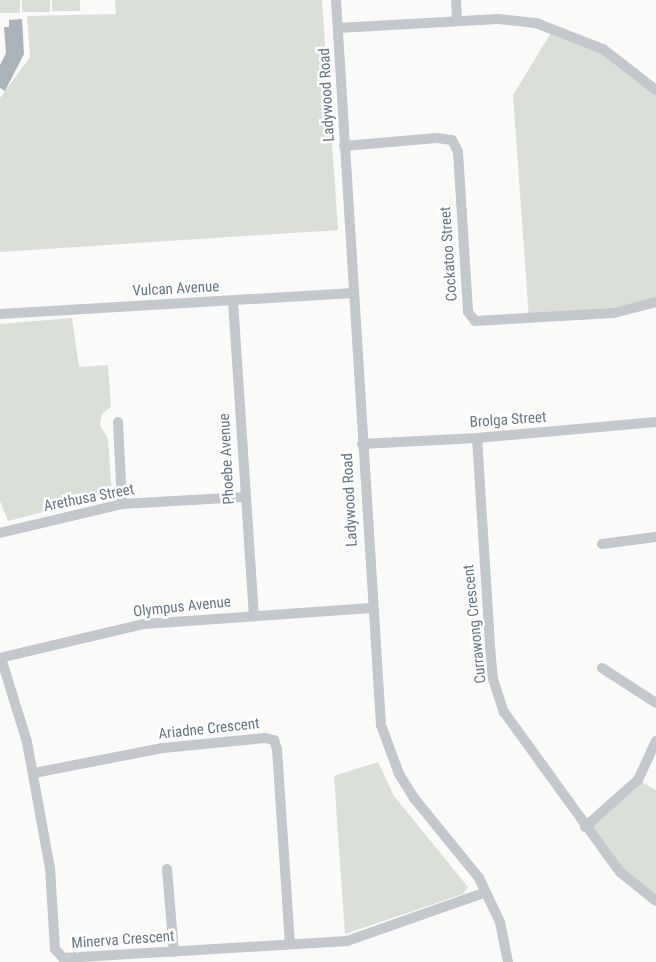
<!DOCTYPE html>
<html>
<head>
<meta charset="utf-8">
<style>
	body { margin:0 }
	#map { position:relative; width:656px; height:962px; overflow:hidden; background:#fafaf8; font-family:"Roboto Condensed",sans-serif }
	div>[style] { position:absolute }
	.green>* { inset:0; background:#dadfd7; transform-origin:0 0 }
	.building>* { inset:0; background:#aab3b9 }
	.minor>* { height:10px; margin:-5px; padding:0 5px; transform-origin:5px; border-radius:5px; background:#c3c8cc }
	span { translate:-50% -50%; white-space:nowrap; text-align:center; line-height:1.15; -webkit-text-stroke:5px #fff; paint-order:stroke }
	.street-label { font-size:15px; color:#657683 }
</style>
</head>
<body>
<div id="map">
	<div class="green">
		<i style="left:0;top:0;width:20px;height:13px"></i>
		<i style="left:22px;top:0;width:28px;height:12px"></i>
		<i style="left:52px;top:0;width:28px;height:11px"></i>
		<i style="clip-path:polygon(115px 0,322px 0,338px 230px,0 252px,0 98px,30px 57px,27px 16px,116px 14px)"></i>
		<i style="clip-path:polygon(554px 28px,603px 49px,656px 90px,656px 302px,529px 319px,513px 95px)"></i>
		<i style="clip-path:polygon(72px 318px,79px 367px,108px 365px,111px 407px,102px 414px,100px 425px,108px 439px,112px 495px,8px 521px,0 501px,0 324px)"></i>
		<i style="clip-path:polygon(378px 762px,394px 796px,468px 887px,463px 894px,345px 934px,334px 776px)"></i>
		<i style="clip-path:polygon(638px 780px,656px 790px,656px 901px,638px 890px,585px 827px)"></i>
	</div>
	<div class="building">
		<i style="clip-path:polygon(22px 19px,24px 54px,5px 91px,0 88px,0 65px,6px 53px,4px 27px,9px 27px,9px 20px)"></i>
	</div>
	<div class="minor">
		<i style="left:336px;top:0;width:726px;rotate:86.45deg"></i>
		<i style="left:381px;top:725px;width:52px;rotate:69.8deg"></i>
		<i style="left:399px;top:774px;width:28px;rotate:58deg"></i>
		<i style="left:414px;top:798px;width:103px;rotate:50.9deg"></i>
		<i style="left:479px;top:878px;width:49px;rotate:64.5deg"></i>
		<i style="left:500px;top:922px;width:41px;rotate:78.7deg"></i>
		<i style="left:456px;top:0;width:20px;rotate:87deg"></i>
		<i style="left:338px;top:28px;width:160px;rotate:-3.2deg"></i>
		<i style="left:498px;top:19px;width:38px;rotate:6deg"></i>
		<i style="left:536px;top:23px;width:72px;rotate:21.2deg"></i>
		<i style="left:603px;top:49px;width:67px;rotate:37.7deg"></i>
		<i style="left:344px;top:146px;width:93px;rotate:-4.9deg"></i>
		<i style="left:437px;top:138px;width:15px;rotate:8deg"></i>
		<i style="left:452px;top:140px;width:13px;rotate:63deg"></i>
		<i style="left:458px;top:152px;width:160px;rotate:86.4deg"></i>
		<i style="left:468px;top:312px;width:11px;rotate:52deg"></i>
		<i style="left:475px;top:321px;width:139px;rotate:-3.3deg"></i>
		<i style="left:614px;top:313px;width:43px;rotate:-14.7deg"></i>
		<i style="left:233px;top:301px;width:316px;rotate:86.2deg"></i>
		<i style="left:0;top:314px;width:354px;rotate:-3.4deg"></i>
		<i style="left:118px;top:422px;width:82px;rotate:87.2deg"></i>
		<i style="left:477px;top:438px;width:208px;rotate:86.4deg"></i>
		<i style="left:490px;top:646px;width:33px;rotate:85deg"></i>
		<i style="left:493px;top:679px;width:35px;rotate:72deg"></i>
		<i style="left:504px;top:712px;width:198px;rotate:54.1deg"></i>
		<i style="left:620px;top:872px;width:46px;rotate:38.9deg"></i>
		<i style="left:362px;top:444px;width:115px;rotate:-3deg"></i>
		<i style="left:477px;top:438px;width:180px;rotate:-5.1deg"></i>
		<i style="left:0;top:533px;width:125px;rotate:-13.4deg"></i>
		<i style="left:122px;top:504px;width:122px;rotate:-3.3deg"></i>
		<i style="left:602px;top:544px;width:54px;rotate:-7.4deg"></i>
		<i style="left:0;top:658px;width:148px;rotate:-13.3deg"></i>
		<i style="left:144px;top:624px;width:228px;rotate:-4deg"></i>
		<i style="left:1px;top:658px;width:88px;rotate:72.8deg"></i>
		<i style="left:27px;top:742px;width:128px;rotate:79.7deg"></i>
		<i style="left:50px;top:868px;width:81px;rotate:86.5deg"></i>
		<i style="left:55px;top:949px;width:12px;rotate:48deg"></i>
		<i style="left:63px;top:958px;width:285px;rotate:-3.4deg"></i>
		<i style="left:347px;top:941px;width:147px;rotate:-19.4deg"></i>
		<i style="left:602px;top:668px;width:64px;rotate:32.9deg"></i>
		<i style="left:34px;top:773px;width:131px;rotate:-11deg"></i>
		<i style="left:163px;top:748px;width:102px;rotate:-5.6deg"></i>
		<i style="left:265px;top:738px;width:9px;rotate:13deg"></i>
		<i style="left:274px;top:740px;width:9px;rotate:72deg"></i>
		<i style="left:277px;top:749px;width:195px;rotate:86.2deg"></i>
		<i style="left:585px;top:827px;width:71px;rotate:-41.6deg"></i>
		<i style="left:638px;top:780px;width:43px;rotate:-65.2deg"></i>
		<i style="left:167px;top:869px;width:83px;rotate:85.2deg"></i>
	</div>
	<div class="street-label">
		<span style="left:327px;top:95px;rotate:-93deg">Ladywood Road</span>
		<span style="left:449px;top:254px;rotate:-94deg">Cockatoo Street</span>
		<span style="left:176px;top:289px;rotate:-3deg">Vulcan Avenue</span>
		<span style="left:508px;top:420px;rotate:-4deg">Brolga Street</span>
		<span style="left:227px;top:459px;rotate:-93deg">Phoebe Avenue</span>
		<span style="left:89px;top:498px;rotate:-11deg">Arethusa Street</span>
		<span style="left:350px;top:500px;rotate:-93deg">Ladywood Road</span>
		<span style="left:182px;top:607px;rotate:-6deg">Olympus Avenue</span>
		<span style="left:475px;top:624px;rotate:-96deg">Currawong Crescent</span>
		<span style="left:209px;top:729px;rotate:-6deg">Ariadne Crescent</span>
		<span style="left:123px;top:940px;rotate:-4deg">Minerva Crescent</span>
	</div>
</div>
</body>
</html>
